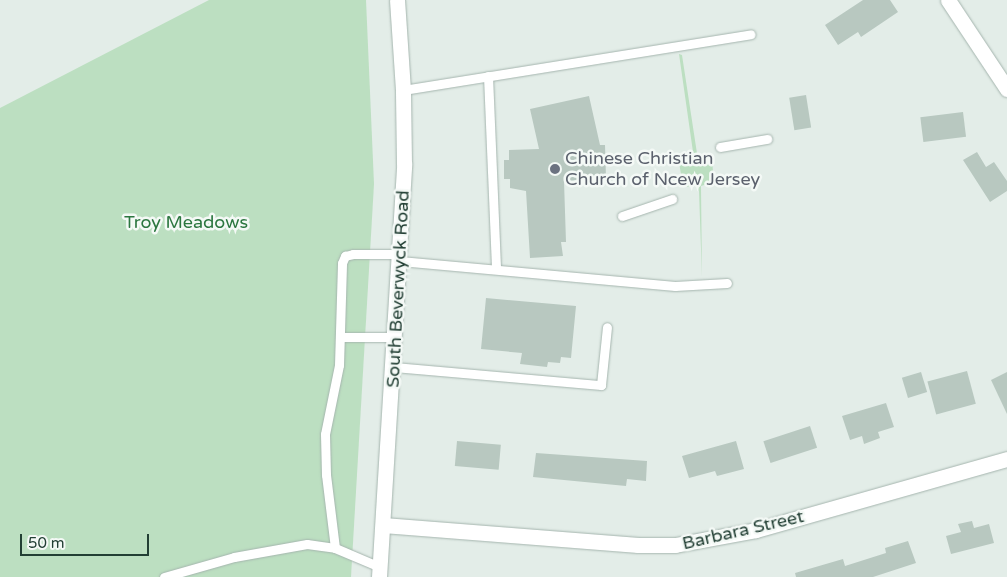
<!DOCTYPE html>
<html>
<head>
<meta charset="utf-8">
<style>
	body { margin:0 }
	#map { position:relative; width:1007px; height:577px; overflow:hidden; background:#e3ede8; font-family:"Varela Round",sans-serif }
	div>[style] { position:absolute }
	.green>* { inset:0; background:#bcdfc1 }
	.building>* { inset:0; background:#b8c8c0; transform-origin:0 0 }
	.roads { filter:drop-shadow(0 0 1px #a5b5ae) drop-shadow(0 0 1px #a5b5ae) }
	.lane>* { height:9px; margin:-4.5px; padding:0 4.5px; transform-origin:4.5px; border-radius:4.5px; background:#fff }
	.street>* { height:15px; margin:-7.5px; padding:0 7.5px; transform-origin:7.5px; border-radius:7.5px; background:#fff }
	.secondary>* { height:15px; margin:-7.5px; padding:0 7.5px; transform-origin:7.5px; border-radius:7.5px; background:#fff }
	.dots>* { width:14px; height:14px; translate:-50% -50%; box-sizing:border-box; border:2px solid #f4f9f6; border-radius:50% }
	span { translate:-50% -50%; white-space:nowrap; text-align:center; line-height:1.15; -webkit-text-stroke:5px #f4f9f6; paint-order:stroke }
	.worship-label { font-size:18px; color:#5b616d }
	.left { translate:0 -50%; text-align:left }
	.park-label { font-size:18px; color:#2c7740 }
	.street-label { font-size:18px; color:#223f34 }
	.scale { position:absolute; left:20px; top:534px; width:129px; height:22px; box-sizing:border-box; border:2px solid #223f34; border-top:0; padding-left:6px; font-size:15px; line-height:18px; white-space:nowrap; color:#223f34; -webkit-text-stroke:4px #f4f9f6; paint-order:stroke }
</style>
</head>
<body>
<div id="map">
	<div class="green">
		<i style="clip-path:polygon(209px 0,366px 0,374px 184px,351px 577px,0 577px,0 108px)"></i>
		<i style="clip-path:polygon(679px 54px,682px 55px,698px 160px,712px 160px,714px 182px,701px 186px,702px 278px,699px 191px,697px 186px,683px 187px,679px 162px,694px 159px)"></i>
	</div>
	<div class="building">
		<i style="clip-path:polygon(863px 0,890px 0,898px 12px,861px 37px,858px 32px,838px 45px,825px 25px)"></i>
		<i style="left:806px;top:95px;width:33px;height:17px;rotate:81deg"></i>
		<i style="clip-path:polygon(589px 96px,600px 145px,605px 145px,606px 178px,564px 181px,566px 242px,561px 242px,563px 256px,530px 258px,526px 191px,510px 188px,510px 179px,504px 179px,504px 160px,509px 160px,509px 150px,539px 149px,530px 109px)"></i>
		<i style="left:963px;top:112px;width:25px;height:43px;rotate:83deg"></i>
		<i style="clip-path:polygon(977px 152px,986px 167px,994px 162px,1007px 181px,1007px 191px,990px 202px,963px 160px)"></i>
		<i style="clip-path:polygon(486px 298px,576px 306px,571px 358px,561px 357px,560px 363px,548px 362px,547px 367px,520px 364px,522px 353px,481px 349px)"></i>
		<i style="left:967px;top:371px;width:34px;height:41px;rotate:75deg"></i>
		<i style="left:921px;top:372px;width:21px;height:20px;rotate:73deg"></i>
		<i style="clip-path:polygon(1007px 372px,1007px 414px,991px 380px)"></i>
		<i style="clip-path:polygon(886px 403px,894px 427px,878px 432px,880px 438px,864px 444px,862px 436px,850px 440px,842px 416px)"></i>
		<i style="left:810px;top:426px;width:23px;height:49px;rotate:72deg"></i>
		<i style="left:457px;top:441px;width:44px;height:25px;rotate:5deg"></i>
		<i style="clip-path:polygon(736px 441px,744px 469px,717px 476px,715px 471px,689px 478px,682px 456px)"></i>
		<i style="clip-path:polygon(536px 453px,647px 461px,646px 481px,627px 479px,626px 486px,533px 477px)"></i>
		<i style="clip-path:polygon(972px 521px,974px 528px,989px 524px,994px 543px,951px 554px,946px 536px,961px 532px,958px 524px)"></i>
		<i style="clip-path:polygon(908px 541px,916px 563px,873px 577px,796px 577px,795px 573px,843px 559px,845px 566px,886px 553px,885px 548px)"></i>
	</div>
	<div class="roads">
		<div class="lane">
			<i style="left:488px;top:76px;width:192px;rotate:87.6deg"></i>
			<i style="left:403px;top:90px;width:352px;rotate:-9.1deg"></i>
			<i style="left:720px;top:147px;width:48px;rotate:-9.7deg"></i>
			<i style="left:622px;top:216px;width:53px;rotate:-18.8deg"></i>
			<i style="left:400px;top:261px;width:276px;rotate:5.2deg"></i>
			<i style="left:675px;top:286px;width:52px;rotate:-3.3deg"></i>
			<i style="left:341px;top:337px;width:55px"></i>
			<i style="left:394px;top:367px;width:208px;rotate:5deg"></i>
			<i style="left:601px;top:385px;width:58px;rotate:-84.1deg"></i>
			<i style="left:335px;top:548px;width:74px;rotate:-97deg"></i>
			<i style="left:326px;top:475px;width:41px;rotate:-91.4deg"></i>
			<i style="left:325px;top:434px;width:70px;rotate:-78.5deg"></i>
			<i style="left:339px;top:365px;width:102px;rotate:-88.3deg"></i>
			<i style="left:342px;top:263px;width:8px;rotate:-67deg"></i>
			<i style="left:345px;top:256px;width:8px;rotate:-14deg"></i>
			<i style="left:353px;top:254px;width:48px"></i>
			<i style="left:164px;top:577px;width:73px;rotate:-15.9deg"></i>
			<i style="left:234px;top:557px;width:74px;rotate:-10.1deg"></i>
			<i style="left:307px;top:544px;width:28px;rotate:8deg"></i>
			<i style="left:335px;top:548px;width:49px;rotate:22.9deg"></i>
		</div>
		<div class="street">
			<i style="left:948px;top:0;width:107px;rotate:56.5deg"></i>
			<i style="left:383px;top:525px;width:256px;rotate:4.5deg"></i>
			<i style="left:638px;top:545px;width:37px"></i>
			<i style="left:675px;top:545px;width:82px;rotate:-10.5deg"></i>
			<i style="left:756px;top:530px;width:261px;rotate:-15.8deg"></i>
		</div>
		<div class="secondary">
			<i style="left:379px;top:577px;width:414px;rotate:-86.5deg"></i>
			<i style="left:404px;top:164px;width:74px;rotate:-90.8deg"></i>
			<i style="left:403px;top:90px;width:90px;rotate:-93.8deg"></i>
		</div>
	</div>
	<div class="dots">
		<i style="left:555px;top:169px;background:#6b7280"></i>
	</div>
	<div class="worship-label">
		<span class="left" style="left:565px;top:169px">Chinese Christian<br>Church of Ncew Jersey</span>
	</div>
	<div class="park-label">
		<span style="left:186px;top:222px">Troy Meadows</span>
	</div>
	<div class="street-label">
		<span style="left:398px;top:289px;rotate:-87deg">South Beverwyck Road</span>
		<span style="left:743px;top:530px;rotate:-13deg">Barbara Street</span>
	</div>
	<div class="scale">50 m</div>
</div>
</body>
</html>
